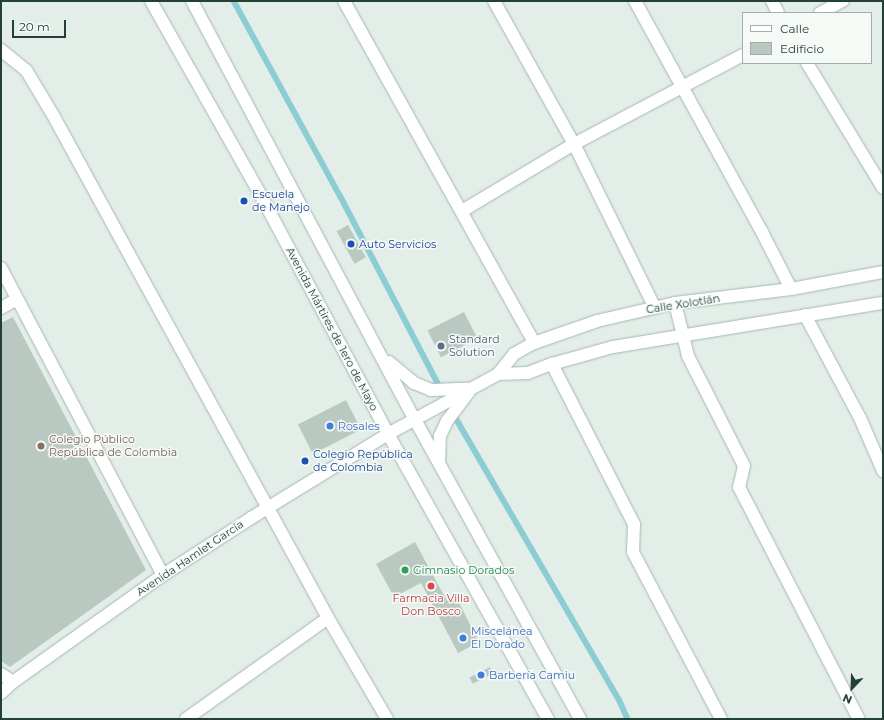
<!DOCTYPE html>
<html>
<head>
<meta charset="utf-8">
<style>
	body { margin:0 }
	#map { position:relative; width:884px; height:720px; overflow:hidden; background:#e4eee9; font-family:Montserrat,sans-serif }
	div>[style] { position:absolute }
	.stream>* { height:5.5px; margin:-2.75px; padding:0 2.75px; transform-origin:2.75px; border-radius:2.75px; background:#8ccdd3 }
	.building>* { inset:0; background:#b9c9c2; transform-origin:0 0 }
	.roads { filter:drop-shadow(0 0 1px #a6b6b0) drop-shadow(0 0 1px #a6b6b0) }
	.street>* { height:12px; margin:-6px; padding:0 6px; transform-origin:6px; border-radius:6px; background:#fff }
	.secondary>* { height:12px; margin:-6px; padding:0 6px; transform-origin:6px; border-radius:6px; background:#fff }
	.dots>* { width:11px; height:11px; translate:-50% -50%; box-sizing:border-box; border:2px solid #f5faf7; border-radius:50% }
	span { translate:-50% -50%; white-space:nowrap; text-align:center; line-height:1.15; -webkit-text-stroke:3px #f5faf7; paint-order:stroke }
	.transit-label { font-size:11px; color:#164399 }
	.left { translate:0 -50%; text-align:left }
	.street-label { font-size:11px; color:#234037 }
	.service-label { font-size:11px; color:#4e5e75 }
	.shop-label { font-size:11px; color:#366cbe }
	.education-label { font-size:11px; color:#785e54 }
	.leisure-label { font-size:11px; color:#27864d }
	.health-label { font-size:11px; color:#be3a42 }
	.frame { position:absolute; inset:0; border:2px solid #234037; pointer-events:none }
	.legend { position:absolute; left:742px; top:12px; width:130px; height:52px; box-sizing:border-box; background:#f5faf7; border:1px solid #a1b0aa; margin:0; padding:5px 7px; list-style:none; font-size:12px; color:#234037 }
	.legend li { display:flex; align-items:center; gap:8px; height:20px }
	.legend b { width:20px; border:1px solid #a1b0aa }
	.north { position:absolute; left:832px; top:668px; width:40px; height:40px; -webkit-text-stroke:3px #f5faf7; paint-order:stroke; rotate:203deg; font-size:11px; font-weight:700; line-height:16px; text-align:center; color:#234037 }
	.north::after { content:''; display:block; margin:auto; width:14px; height:18px; background:#234037; clip-path:polygon(50% 0,100% 100%,50% 72%,0 100%) }
	.scale { position:absolute; left:12px; top:20px; width:54px; height:18px; box-sizing:border-box; border:2px solid #234037; border-top:0; padding-left:5px; font-size:12px; line-height:14px; white-space:nowrap; color:#234037; -webkit-text-stroke:3px #f5faf7; paint-order:stroke }
</style>
</head>
<body>
<div id="map">
	<div class="stream">
		<i style="left:234px;top:1px;width:223px;rotate:61.4deg"></i>
		<i style="left:341px;top:197px;width:216px;rotate:62.5deg"></i>
		<i style="left:453px;top:413px;width:331px;rotate:59.9deg"></i>
		<i style="left:619px;top:699px;width:22px;rotate:66deg"></i>
	</div>
	<div class="building">
		<i style="left:348px;top:225px;width:37px;height:13px;rotate:61deg"></i>
		<i style="left:464px;top:312px;width:30px;height:41px;rotate:63deg"></i>
		<i style="clip-path:polygon(13px 317px,146px 570px,10px 667px,1px 661px,1px 323px)"></i>
		<i style="left:346px;top:400px;width:33px;height:54px;rotate:63deg"></i>
		<i style="clip-path:polygon(415px 542px,447px 601px,456px 597px,479px 642px,458px 653px,421px 583px,394px 597px,376px 564px)"></i>
		<i style="left:490px;top:667px;width:7px;height:23px;rotate:63deg"></i>
	</div>
	<div class="roads">
		<div class="street">
			<i style="left:344px;top:1px;width:391px;rotate:60.9deg"></i>
			<i style="left:494px;top:1px;width:164px;rotate:60.8deg"></i>
			<i style="left:574px;top:144px;width:183px;rotate:63.7deg"></i>
			<i style="left:635px;top:1px;width:264px;rotate:61.2deg"></i>
			<i style="left:762px;top:232px;width:64px;rotate:63deg"></i>
			<i style="left:772px;top:1px;width:13px;rotate:63deg"></i>
			<i style="left:820px;top:13px;width:26px;rotate:-28deg"></i>
			<i style="left:1px;top:50px;width:32px;rotate:39deg"></i>
			<i style="left:26px;top:70px;width:52px;rotate:59deg"></i>
			<i style="left:53px;top:115px;width:573px;rotate:61.33deg"></i>
			<i style="left:328px;top:618px;width:117px;rotate:59.7deg"></i>
			<i style="left:807px;top:63px;width:146px;rotate:58.7deg"></i>
			<i style="left:462px;top:211px;width:131px;rotate:-30.9deg"></i>
			<i style="left:574px;top:144px;width:191px;rotate:-27.8deg"></i>
			<i style="left:1px;top:268px;width:347px;rotate:62.2deg"></i>
			<i style="left:675px;top:303px;width:55px;rotate:76.2deg"></i>
			<i style="left:688px;top:356px;width:123px;rotate:63deg"></i>
			<i style="left:744px;top:466px;width:22px;rotate:103deg"></i>
			<i style="left:739px;top:487px;width:261px;rotate:62.7deg"></i>
			<i style="left:1px;top:308px;width:18px;rotate:-29deg"></i>
			<i style="left:805px;top:315px;width:117px;rotate:61.9deg"></i>
			<i style="left:860px;top:418px;width:58px;rotate:66.5deg"></i>
			<i style="left:552px;top:364px;width:180px;rotate:62.9deg"></i>
			<i style="left:634px;top:524px;width:28px;rotate:92deg"></i>
			<i style="left:633px;top:552px;width:189px;rotate:62.2deg"></i>
			<i style="left:1px;top:674px;width:14px;rotate:34deg"></i>
			<i style="left:1px;top:693px;width:16px;rotate:-43deg"></i>
			<i style="left:13px;top:682px;width:184px;rotate:-35.5deg"></i>
			<i style="left:163px;top:575px;width:105px;rotate:-32.9deg"></i>
			<i style="left:251px;top:518px;width:161px;rotate:-31.5deg"></i>
			<i style="left:186px;top:719px;width:174px;rotate:-35.4deg"></i>
		</div>
		<div class="secondary">
			<i style="left:151px;top:1px;width:222px;rotate:60.5deg"></i>
			<i style="left:260px;top:194px;width:272px;rotate:61.9deg"></i>
			<i style="left:388px;top:434px;width:327px;rotate:60.7deg"></i>
			<i style="left:192px;top:1px;width:472px;rotate:62deg"></i>
			<i style="left:414px;top:418px;width:344px;rotate:61.1deg"></i>
			<i style="left:389px;top:362px;width:33px;rotate:40deg"></i>
			<i style="left:414px;top:383px;width:18px;rotate:22deg"></i>
			<i style="left:431px;top:390px;width:36px;rotate:-2deg"></i>
			<i style="left:498px;top:374px;width:30px;rotate:-2deg"></i>
			<i style="left:528px;top:373px;width:26px;rotate:-21deg"></i>
			<i style="left:552px;top:364px;width:63px;rotate:-15.6deg"></i>
			<i style="left:613px;top:347px;width:274px;rotate:-9.3deg"></i>
			<i style="left:388px;top:434px;width:125px;rotate:-28.6deg"></i>
			<i style="left:498px;top:374px;width:26px;rotate:-51deg"></i>
			<i style="left:514px;top:354px;width:23px;rotate:-29deg"></i>
			<i style="left:534px;top:343px;width:67px;rotate:-19.2deg"></i>
			<i style="left:597px;top:321px;width:80px;rotate:-13deg"></i>
			<i style="left:675px;top:303px;width:117px;rotate:-6.9deg"></i>
			<i style="left:791px;top:289px;width:94px;rotate:-10.5deg"></i>
			<i style="left:439px;top:463px;width:27px;rotate:-88deg"></i>
			<i style="left:440px;top:436px;width:17px;rotate:-65deg"></i>
			<i style="left:447px;top:421px;width:36px;rotate:-53deg"></i>
		</div>
	</div>
	<div class="dots">
		<i style="left:244px;top:201px;background:#1a4fb4"></i>
		<i style="left:351px;top:244px;background:#1a4fb4"></i>
		<i style="left:441px;top:346px;background:#5c6f8a"></i>
		<i style="left:330px;top:426px;background:#3f7fe0"></i>
		<i style="left:41px;top:446px;background:#8d6e63"></i>
		<i style="left:305px;top:461px;background:#1a4fb4"></i>
		<i style="left:405px;top:570px;background:#2e9e5b"></i>
		<i style="left:431px;top:586px;background:#e0444e"></i>
		<i style="left:463px;top:638px;background:#3f7fe0"></i>
		<i style="left:481px;top:675px;background:#3f7fe0"></i>
	</div>
	<div class="transit-label">
		<span class="left" style="left:252px;top:201px">Escuela<br>de Manejo</span>
		<span class="left" style="left:359px;top:244px">Auto Servicios</span>
		<span class="left" style="left:313px;top:461px">Colegio República<br>de Colombia</span>
	</div>
	<div class="street-label">
		<span style="left:683px;top:304px;rotate:-9deg">Calle Xolotlán</span>
		<span style="left:332px;top:329px;rotate:62deg">Avenida Mártires de 1ero de Mayo</span>
		<span style="left:190px;top:558px;rotate:-34deg">Avenida Hamlet García</span>
	</div>
	<div class="service-label">
		<span class="left" style="left:449px;top:346px">Standard<br>Solution</span>
	</div>
	<div class="shop-label">
		<span class="left" style="left:338px;top:426px">Rosales</span>
		<span class="left" style="left:471px;top:638px">Miscelánea<br>El Dorado</span>
		<span class="left" style="left:489px;top:675px">Barbería Camiu</span>
	</div>
	<div class="education-label">
		<span class="left" style="left:49px;top:446px">Colegio Público<br>República de Colombia</span>
	</div>
	<div class="leisure-label">
		<span class="left" style="left:413px;top:570px">Gimnasio Dorados</span>
	</div>
	<div class="health-label">
		<span style="left:431px;top:605px">Farmacia Villa<br>Don Bosco</span>
	</div>
	<div class="frame"></div>
	<ul class="legend">
	<li><b style="height:5px;background:#fff"></b>Calle</li>
	<li><b style="height:11px;background:#b9c9c2"></b>Edificio</li>
	</ul>
	<div class="north">N</div>
	<div class="scale">20 m</div>
</div>
</body>
</html>
